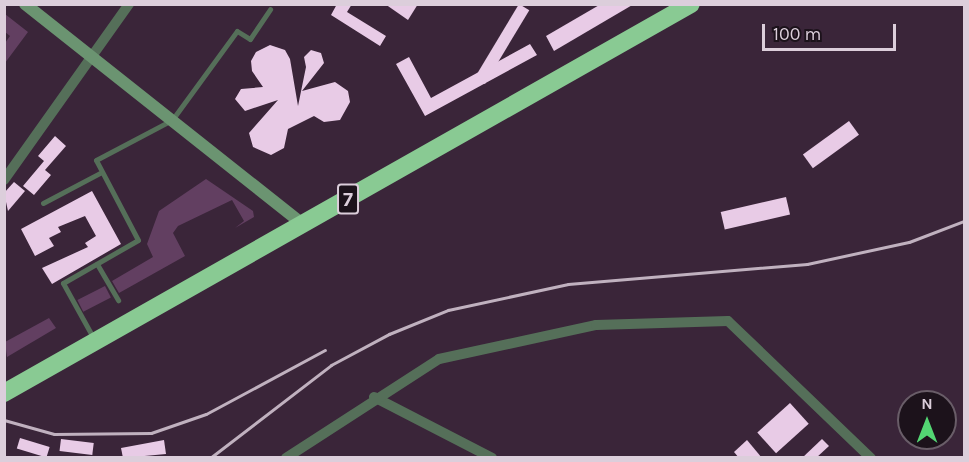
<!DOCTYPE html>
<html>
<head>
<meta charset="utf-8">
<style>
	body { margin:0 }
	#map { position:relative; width:969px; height:462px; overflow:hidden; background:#3a2539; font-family:Karla,sans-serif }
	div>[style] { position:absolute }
	.green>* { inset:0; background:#623f61; transform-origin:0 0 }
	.building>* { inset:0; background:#e8cbe6; transform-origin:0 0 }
	.lane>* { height:5px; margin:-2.5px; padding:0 2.5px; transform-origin:2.5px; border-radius:2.5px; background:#556f59 }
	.street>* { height:10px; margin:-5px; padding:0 5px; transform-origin:5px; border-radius:5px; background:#556f59 }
	.secondary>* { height:12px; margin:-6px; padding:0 6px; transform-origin:6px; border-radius:6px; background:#6b9471 }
	.highway>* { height:18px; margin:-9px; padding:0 9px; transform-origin:9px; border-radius:9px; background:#89ca93 }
	.rail>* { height:3px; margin:-1.5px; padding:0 1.5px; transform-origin:1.5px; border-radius:1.5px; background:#c0b1bf }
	span { translate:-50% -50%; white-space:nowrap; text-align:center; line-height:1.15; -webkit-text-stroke:6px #1c121b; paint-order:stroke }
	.shield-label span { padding:2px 4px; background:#1c121b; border:2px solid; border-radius:4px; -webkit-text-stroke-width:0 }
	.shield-label { font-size:20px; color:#dccedb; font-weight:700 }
	.frame { position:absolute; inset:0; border:6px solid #dccedb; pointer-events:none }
	.north { position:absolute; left:897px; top:390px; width:60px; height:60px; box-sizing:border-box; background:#1c121b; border:2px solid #695d68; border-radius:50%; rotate:0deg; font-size:16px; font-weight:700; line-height:24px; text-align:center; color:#dccedb }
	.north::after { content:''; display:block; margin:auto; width:21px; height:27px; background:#53d673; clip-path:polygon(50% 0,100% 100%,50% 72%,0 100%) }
	.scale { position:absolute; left:762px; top:24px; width:134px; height:27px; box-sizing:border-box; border:3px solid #dccedb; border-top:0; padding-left:8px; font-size:18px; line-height:21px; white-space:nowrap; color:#dccedb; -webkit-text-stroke:4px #1c121b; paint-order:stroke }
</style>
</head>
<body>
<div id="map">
	<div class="green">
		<i style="clip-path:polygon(5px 14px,28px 32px,5px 63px,5px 43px,10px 36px,5px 32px)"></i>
		<i style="clip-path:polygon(206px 179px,253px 211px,254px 217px,235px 228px,244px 221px,232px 200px,178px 226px,173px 233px,185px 256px,119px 293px,112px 281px,153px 257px,147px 244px,159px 211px)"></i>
		<i style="left:105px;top:286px;width:13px;height:31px;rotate:63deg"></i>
		<i style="clip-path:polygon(49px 318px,56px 328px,7px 357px,5px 342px)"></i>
	</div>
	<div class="building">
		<i style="clip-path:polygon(337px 4px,352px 4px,347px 12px,386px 36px,380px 46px,331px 15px)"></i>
		<i style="clip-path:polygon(385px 4px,418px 4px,408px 20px)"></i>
		<i style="left:519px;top:4px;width:12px;height:86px;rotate:31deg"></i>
		<i style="clip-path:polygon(601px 4px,634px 4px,554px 51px,546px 36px)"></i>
		<i style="clip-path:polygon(530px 44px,537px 55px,425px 116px,396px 64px,409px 57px,431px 98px)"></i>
		<i style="clip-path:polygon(270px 45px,285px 50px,290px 59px,298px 106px,306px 67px,304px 57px,311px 50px,321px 53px,324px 63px,302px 91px,335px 82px,348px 91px,350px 102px,340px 120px,324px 122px,314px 116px,288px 129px,284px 148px,271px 155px,253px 147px,249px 133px,278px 100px,245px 111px,235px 99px,241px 89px,263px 87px,252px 71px,251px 61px,256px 52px)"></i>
		<i style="left:849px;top:121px;width:17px;height:57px;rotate:54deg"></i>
		<i style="clip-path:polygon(55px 136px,66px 146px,45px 170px,51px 175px,34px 195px,23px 186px,44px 161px,38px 156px)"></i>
		<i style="clip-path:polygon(14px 182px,25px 191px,8px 211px,4px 193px)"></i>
		<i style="clip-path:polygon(92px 191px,121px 244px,52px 284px,42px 268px,88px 247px,85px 243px,96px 236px,85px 216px,58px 227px,61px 232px,49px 238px,54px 246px,35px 256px,21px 229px)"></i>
		<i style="left:786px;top:197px;width:18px;height:67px;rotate:77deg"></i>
		<i style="left:790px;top:403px;width:28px;height:44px;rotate:48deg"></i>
		<i style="left:20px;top:438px;width:31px;height:11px;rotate:17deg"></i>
		<i style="left:61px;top:439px;width:33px;height:12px;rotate:7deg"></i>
		<i style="clip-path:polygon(822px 439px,829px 446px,816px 458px,802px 458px)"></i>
		<i style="clip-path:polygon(164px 440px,166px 454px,123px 458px,121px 448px)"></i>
		<i style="clip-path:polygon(747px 440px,762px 458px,739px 458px,734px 452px)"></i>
	</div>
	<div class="lane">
		<i style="left:43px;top:203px;width:64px;rotate:-27.8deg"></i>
		<i style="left:97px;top:264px;width:42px;rotate:59.7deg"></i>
		<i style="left:94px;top:339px;width:64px;rotate:-119deg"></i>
		<i style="left:63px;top:283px;width:86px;rotate:-29.8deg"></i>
		<i style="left:138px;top:240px;width:90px;rotate:-117.7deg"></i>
		<i style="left:96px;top:160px;width:86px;rotate:-27.8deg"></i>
		<i style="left:172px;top:120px;width:110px;rotate:-53.9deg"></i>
		<i style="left:237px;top:31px;width:15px;rotate:32deg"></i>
		<i style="left:250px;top:39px;width:36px;rotate:-56deg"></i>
	</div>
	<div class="street">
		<i style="left:4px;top:180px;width:216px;rotate:-54.6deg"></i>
		<i style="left:374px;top:397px;width:133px;rotate:27.3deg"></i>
		<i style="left:286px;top:458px;width:182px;rotate:-32.9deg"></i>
		<i style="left:439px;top:359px;width:161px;rotate:-12.2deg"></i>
		<i style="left:596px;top:325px;width:132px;rotate:-1.7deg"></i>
		<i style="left:728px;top:321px;width:198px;rotate:43.8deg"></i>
	</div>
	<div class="secondary">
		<i style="left:25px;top:4px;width:355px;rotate:38.4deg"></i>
	</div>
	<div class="highway">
		<i style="left:4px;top:393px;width:789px;rotate:-29.52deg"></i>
	</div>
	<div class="rail">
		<i style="left:4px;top:420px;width:52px;rotate:15.6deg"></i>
		<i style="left:54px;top:434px;width:97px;rotate:-0.6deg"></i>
		<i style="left:151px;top:433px;width:58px;rotate:-19.1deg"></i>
		<i style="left:206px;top:414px;width:135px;rotate:-28.3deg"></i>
		<i style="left:210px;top:458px;width:153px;rotate:-37.5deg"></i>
		<i style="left:331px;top:365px;width:66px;rotate:-28.1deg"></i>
		<i style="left:389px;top:334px;width:64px;rotate:-22.1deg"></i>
		<i style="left:448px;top:310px;width:123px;rotate:-12.2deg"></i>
		<i style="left:568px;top:284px;width:240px;rotate:-4.8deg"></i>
		<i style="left:807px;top:264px;width:104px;rotate:-12.2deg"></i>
		<i style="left:909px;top:242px;width:59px;rotate:-20.9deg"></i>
	</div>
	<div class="shield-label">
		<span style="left:348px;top:199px">7</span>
	</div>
	<div class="frame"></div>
	<div class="north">N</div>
	<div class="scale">100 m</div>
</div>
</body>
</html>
